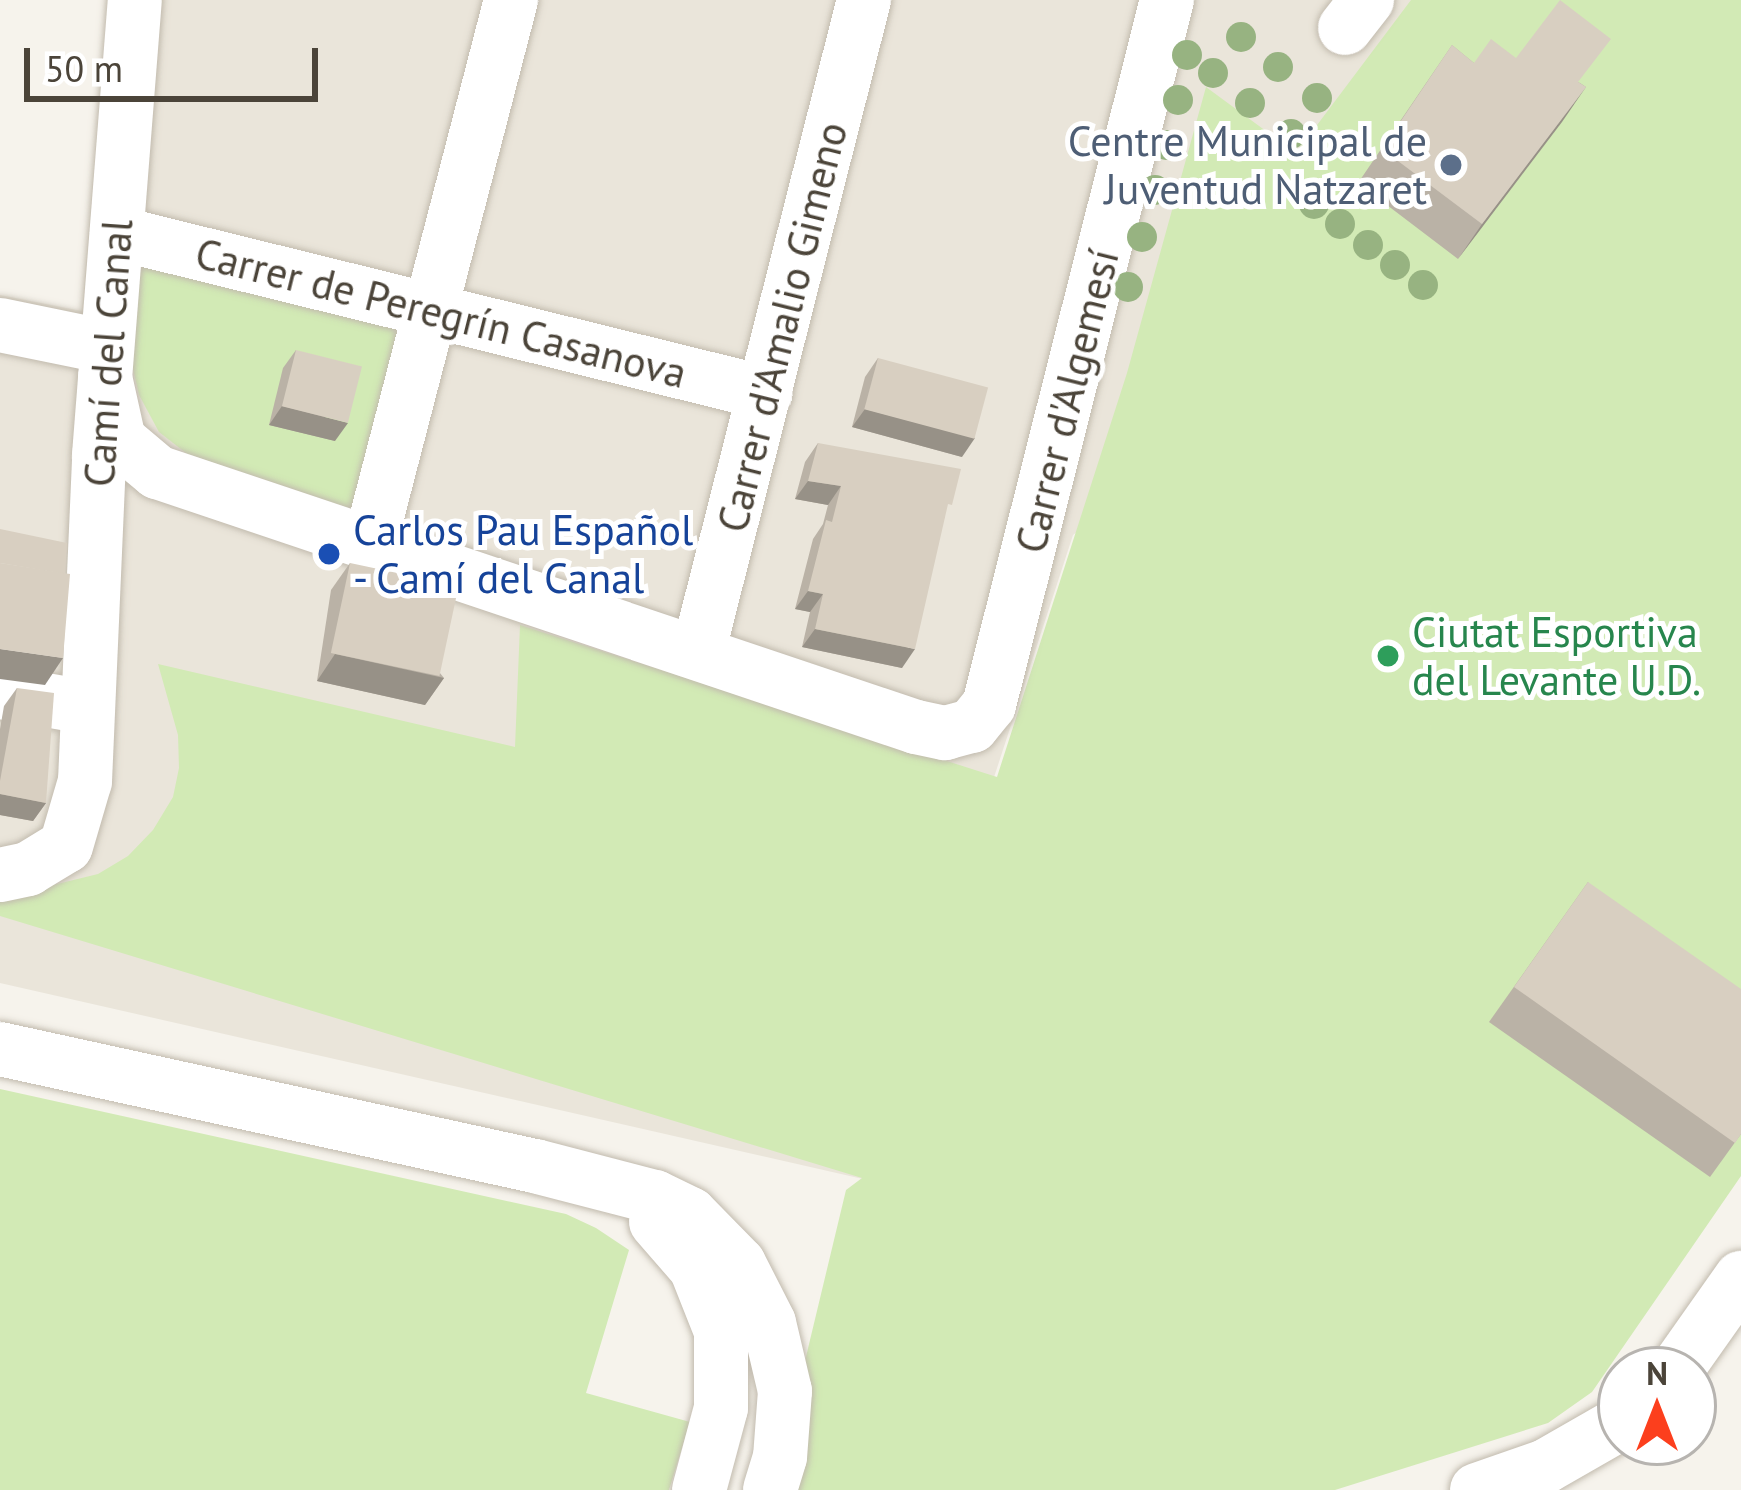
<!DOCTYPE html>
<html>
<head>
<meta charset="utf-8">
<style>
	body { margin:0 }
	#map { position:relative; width:1741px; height:1490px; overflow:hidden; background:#f6f3ec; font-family:"PT Sans",sans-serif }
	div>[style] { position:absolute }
	.residential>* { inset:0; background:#eae5da }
	.green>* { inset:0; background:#d2eab5 }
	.roads { filter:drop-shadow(0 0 3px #c2bbae) drop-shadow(0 0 3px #c2bbae) }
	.minor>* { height:54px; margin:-27px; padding:0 27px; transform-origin:27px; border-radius:27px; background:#fff }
	.trees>* { width:30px; height:30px; margin:-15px; border-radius:50%; background:#97b381 }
	.wall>* { inset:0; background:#bab2a6 }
	.shaded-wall>* { inset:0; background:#979187 }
	.building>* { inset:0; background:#d8cfc1; transform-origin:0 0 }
	.dots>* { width:33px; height:33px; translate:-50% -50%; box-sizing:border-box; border:6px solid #fff; border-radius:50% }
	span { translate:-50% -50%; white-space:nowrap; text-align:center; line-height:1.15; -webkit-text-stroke:10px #fff; paint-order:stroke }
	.service-label { font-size:42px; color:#4e5e75 }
	.right { translate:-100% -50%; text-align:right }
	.street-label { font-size:42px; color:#4b4439 }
	.transit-label { font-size:42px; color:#164399 }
	.left { translate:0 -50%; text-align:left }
	.leisure-label { font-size:42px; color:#27864d }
	.north { position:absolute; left:1597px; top:1346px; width:120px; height:120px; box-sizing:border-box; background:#fff; border:3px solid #b7b4b0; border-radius:50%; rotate:0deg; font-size:33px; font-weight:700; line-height:48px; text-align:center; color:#4b4439 }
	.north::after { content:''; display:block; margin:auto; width:42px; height:54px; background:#fc3f1d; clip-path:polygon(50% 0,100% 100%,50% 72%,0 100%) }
	.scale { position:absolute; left:24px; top:48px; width:294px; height:54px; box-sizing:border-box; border:6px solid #4b4439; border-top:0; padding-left:15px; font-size:36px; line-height:42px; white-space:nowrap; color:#4b4439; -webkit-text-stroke:9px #fff; paint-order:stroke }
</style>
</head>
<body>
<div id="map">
	<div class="residential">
		<i style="clip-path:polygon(108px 0,1741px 0,1073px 535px,863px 1179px,0 983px,0 295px,82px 311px)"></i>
	</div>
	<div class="green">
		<i style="clip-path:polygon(1411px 0,1741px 0,1741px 1176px,1592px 1392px,1548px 1423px,1335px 1490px,774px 1490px,846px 1190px,862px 1178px,0 916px,0 898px,98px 874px,128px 856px,153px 830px,173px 797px,179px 768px,178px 735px,158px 664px,515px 747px,520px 625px,997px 777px,1127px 373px,1206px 87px,1296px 153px)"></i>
		<i style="clip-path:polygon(140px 266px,399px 330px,353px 514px,191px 457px,159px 432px,139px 395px,132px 365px)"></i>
		<i style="clip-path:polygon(0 1089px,566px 1214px,596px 1228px,629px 1250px,586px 1393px,690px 1422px,669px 1490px,0 1490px)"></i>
	</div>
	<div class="roads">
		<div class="minor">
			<i style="left:1345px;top:28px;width:36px;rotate:-52deg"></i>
			<i style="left:117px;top:233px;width:668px;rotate:13.85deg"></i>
			<i style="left:0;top:325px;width:109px;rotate:11.6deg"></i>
			<i style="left:105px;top:377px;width:65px;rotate:77.5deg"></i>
			<i style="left:119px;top:440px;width:50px;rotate:40.1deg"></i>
			<i style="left:157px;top:472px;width:801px;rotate:18.57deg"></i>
			<i style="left:916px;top:727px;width:30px;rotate:12deg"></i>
			<i style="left:945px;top:733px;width:28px;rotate:-15deg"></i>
			<i style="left:972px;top:726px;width:27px;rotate:-51deg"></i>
			<i style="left:989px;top:705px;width:727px;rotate:-75.83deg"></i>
			<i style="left:370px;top:543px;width:561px;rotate:-75.44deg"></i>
			<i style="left:698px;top:653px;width:674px;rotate:-75.74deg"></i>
			<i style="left:0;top:692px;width:87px;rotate:9.9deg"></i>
			<i style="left:0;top:875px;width:29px;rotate:-12deg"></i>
			<i style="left:28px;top:869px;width:44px;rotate:-31.2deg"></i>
			<i style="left:66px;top:846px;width:68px;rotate:-73.7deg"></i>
			<i style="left:85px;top:781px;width:326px;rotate:-87.5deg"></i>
			<i style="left:99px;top:455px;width:456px;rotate:-85.5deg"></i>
			<i style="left:0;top:1049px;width:548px;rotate:12.34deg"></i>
			<i style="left:535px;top:1166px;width:124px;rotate:14.5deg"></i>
			<i style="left:655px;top:1197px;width:39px;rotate:26deg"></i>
			<i style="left:690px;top:1214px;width:70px;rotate:45.6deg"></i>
			<i style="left:739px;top:1264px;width:66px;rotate:63deg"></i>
			<i style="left:769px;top:1323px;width:70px;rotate:76.8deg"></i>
			<i style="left:785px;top:1391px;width:66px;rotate:94.3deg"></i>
			<i style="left:780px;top:1457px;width:34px;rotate:107deg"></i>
			<i style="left:656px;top:1222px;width:61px;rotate:49deg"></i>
			<i style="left:696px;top:1268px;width:68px;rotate:68.4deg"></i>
			<i style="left:721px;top:1331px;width:77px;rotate:90deg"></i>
			<i style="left:721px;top:1408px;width:85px;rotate:105deg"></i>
			<i style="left:1676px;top:1370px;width:113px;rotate:-54.8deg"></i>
			<i style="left:1477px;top:1490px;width:73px;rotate:-19.2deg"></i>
			<i style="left:1546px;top:1466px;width:86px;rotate:-29.8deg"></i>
		</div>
	</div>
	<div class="trees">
		<i style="left:1241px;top:37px"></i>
		<i style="left:1187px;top:55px"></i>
		<i style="left:1278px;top:67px"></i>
		<i style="left:1213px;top:73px"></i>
		<i style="left:1317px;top:98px"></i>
		<i style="left:1178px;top:100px"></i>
		<i style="left:1250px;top:103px"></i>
		<i style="left:1291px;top:134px"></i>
		<i style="left:1166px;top:145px"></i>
		<i style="left:1155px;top:190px"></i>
		<i style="left:1314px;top:204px"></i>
		<i style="left:1340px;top:224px"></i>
		<i style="left:1142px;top:237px"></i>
		<i style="left:1368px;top:245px"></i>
		<i style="left:1395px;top:265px"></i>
		<i style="left:1423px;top:285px"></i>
		<i style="left:1128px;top:287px"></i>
	</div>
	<div class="wall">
		<i style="clip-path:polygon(1452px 45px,1474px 63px,1516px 58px,1580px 83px,1586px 87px,1458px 259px,1358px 183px)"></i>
		<i style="clip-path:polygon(296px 350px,335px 441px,269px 425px,283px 368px)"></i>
		<i style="clip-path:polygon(878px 358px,962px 457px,852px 427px,865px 377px)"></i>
		<i style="clip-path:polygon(818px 443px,945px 515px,902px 668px,802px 647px,810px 612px,795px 609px,813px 539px,823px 524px,828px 505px,795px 499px,805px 462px)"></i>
		<i style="clip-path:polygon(350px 563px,444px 678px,425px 705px,317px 681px,331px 590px)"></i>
		<i style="clip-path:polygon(17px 688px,46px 803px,33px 821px,0 815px,0 729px,4px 706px)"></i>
		<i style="clip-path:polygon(1588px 882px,1741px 1134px,1710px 1177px,1489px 1022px)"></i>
	</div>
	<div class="shaded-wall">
		<i style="clip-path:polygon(1586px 87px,1562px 122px,1458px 259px,1482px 224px)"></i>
		<i style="clip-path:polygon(282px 406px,348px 423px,335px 441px,269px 425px)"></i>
		<i style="clip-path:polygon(865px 409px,975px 438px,962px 457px,852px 427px)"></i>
		<i style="clip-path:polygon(808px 481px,841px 486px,828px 505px,795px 499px)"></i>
		<i style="clip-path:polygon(808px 591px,823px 594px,810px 612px,795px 609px)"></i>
		<i style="clip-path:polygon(815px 629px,915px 649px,902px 668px,802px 647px)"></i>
		<i style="clip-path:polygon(0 649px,63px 658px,45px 685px,0 679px)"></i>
		<i style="clip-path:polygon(335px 654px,444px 678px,425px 705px,317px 681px)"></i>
		<i style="clip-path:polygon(0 794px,46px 803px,33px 821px,0 815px)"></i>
	</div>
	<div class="building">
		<i style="clip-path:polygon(1560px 0,1611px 39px,1578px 82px,1586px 87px,1482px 224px,1382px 149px,1452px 45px,1474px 63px,1491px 39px,1516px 58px)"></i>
		<i style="left:296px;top:350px;width:68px;height:58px;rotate:14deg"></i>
		<i style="left:878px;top:358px;width:114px;height:53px;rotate:15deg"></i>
		<i style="clip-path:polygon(818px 443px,961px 469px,952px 505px,948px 504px,915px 649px,815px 629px,823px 594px,808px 591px,826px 520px,832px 522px,841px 486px,808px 481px)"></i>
		<i style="clip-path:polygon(0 529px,67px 543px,65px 574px,0 563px)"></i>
		<i style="clip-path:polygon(0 563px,70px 574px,63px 658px,0 649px)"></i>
		<i style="left:350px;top:563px;width:111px;height:92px;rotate:12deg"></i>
		<i style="clip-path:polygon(17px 688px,54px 693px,46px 803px,0 794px,0 781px)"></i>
		<i style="clip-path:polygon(1588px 882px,1741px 989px,1741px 1134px,1735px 1143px,1514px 987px)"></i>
	</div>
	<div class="dots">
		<i style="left:1451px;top:165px;background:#5c6f8a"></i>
		<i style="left:329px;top:554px;background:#1a4fb4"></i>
		<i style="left:1388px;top:656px;background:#2e9e5b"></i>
	</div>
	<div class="service-label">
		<span class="right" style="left:1427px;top:165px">Centre Municipal de<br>Juventud Natzaret</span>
	</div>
	<div class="street-label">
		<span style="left:441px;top:313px;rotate:14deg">Carrer de Peregrín Casanova</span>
		<span style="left:782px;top:327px;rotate:-76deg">Carrer d'Amalio Gimeno</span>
		<span style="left:108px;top:353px;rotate:-86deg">Camí del Canal</span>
		<span style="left:1067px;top:401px;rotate:-76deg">Carrer d'Algemesí</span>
	</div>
	<div class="transit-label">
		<span class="left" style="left:353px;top:554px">Carlos Pau Español<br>- Camí del Canal</span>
	</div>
	<div class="leisure-label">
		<span class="left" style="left:1412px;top:656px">Ciutat Esportiva<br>del Levante U.D.</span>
	</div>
	<div class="north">N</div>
	<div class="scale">50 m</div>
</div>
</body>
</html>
